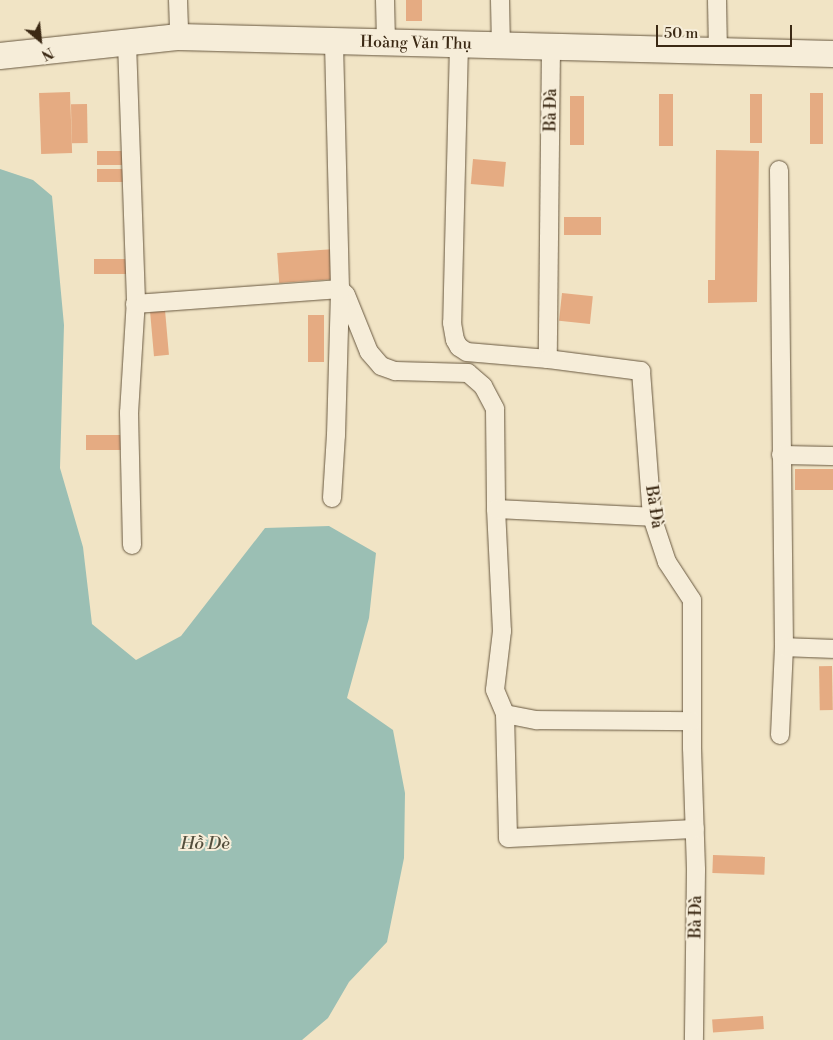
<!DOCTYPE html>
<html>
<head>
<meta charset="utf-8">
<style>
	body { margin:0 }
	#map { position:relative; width:833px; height:1040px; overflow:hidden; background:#f1e4c5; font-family:"Libre Bodoni",serif }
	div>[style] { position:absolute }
	.water>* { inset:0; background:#9bbfb4 }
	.building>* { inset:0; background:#e5ab82; transform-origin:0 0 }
	.roads { filter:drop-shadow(0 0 1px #685840) drop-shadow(0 0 1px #685840) }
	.street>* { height:18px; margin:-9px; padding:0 9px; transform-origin:9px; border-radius:9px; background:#f6edd9 }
	.secondary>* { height:26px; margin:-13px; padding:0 13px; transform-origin:13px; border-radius:13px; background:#f6edd9 }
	span { translate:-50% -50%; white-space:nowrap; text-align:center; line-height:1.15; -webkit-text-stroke:4px #f6edd9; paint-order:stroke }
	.street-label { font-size:16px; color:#3b2914 }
	.water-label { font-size:18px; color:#534e3c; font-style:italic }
	.north { position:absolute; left:15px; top:15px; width:50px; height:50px; -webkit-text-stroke:4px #f6edd9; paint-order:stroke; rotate:152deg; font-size:14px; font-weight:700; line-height:20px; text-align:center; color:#3b2914 }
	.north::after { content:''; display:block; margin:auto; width:18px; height:22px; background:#3b2914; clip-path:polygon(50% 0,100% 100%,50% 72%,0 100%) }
	.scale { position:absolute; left:656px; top:25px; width:136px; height:22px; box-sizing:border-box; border:2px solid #3b2914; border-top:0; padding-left:6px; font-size:15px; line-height:18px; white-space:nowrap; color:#3b2914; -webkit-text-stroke:4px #f6edd9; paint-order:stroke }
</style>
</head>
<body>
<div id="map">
	<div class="water">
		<i style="clip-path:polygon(0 169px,33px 180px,52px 196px,64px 325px,60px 468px,83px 547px,92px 624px,136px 660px,181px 636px,265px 528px,329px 526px,376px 553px,369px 618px,347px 698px,393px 730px,405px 793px,404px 858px,387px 942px,349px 982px,328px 1018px,302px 1040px,0 1040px)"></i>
	</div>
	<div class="building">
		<i style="left:406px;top:0;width:16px;height:21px"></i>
		<i style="left:70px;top:92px;width:61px;height:31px;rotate:88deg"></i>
		<i style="left:810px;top:93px;width:13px;height:51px"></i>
		<i style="left:659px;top:94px;width:14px;height:52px"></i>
		<i style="left:750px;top:94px;width:12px;height:49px"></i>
		<i style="left:570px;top:96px;width:14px;height:49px"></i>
		<i style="left:87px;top:104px;width:39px;height:16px;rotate:89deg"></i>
		<i style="clip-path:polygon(716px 150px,759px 151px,757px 302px,708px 303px,708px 280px,715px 280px)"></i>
		<i style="left:97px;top:151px;width:29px;height:14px"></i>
		<i style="left:473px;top:159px;width:33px;height:25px;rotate:5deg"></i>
		<i style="left:97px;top:169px;width:28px;height:13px"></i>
		<i style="left:564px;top:217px;width:37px;height:18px"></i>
		<i style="left:335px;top:249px;width:30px;height:58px;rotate:86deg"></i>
		<i style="left:94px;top:259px;width:34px;height:15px"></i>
		<i style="left:562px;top:293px;width:31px;height:28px;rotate:6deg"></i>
		<i style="left:165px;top:310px;width:45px;height:15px;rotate:85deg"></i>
		<i style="left:308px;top:315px;width:16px;height:47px"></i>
		<i style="left:86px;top:435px;width:41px;height:15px"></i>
		<i style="left:795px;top:469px;width:38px;height:21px"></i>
		<i style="left:832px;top:666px;width:44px;height:13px;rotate:89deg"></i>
		<i style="left:713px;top:855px;width:52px;height:18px;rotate:2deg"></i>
		<i style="left:763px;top:1016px;width:13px;height:51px;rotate:86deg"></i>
	</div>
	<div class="roads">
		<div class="street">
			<i style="left:178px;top:0;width:37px;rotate:88deg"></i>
			<i style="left:385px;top:0;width:42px;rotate:88.6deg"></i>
			<i style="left:500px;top:0;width:46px;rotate:88.8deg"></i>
			<i style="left:717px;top:0;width:51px;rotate:88.9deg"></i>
			<i style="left:127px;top:43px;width:256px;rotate:88deg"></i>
			<i style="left:136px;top:299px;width:114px;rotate:93.5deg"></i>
			<i style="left:129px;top:413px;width:132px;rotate:88.7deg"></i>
			<i style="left:459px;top:44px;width:279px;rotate:91.4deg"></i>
			<i style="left:452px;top:323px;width:17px;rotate:80deg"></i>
			<i style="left:455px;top:340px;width:8px;rotate:60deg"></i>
			<i style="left:459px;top:347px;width:9px;rotate:32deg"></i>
			<i style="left:467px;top:352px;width:81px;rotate:4.9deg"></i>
			<i style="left:551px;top:47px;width:312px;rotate:90.6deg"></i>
			<i style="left:548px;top:359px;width:94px;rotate:7.4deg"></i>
			<i style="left:641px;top:371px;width:146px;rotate:85.7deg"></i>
			<i style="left:652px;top:517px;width:47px;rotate:71.6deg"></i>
			<i style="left:667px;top:562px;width:45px;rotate:56.7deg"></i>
			<i style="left:692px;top:600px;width:148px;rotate:90deg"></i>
			<i style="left:692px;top:748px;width:122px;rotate:88.1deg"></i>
			<i style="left:696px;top:870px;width:170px;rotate:90.7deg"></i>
			<i style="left:779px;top:170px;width:477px;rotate:89.4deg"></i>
			<i style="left:784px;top:647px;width:88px;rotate:92.6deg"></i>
			<i style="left:135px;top:304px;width:206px;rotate:-4.2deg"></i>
			<i style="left:340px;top:289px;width:8px;rotate:45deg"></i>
			<i style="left:346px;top:295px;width:61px;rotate:68deg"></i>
			<i style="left:369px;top:352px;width:18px;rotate:49deg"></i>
			<i style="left:381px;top:366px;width:15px;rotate:20deg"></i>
			<i style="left:395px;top:371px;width:73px;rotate:1.6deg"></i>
			<i style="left:468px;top:373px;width:20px;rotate:41deg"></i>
			<i style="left:483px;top:386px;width:26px;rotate:62deg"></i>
			<i style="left:495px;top:409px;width:100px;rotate:89.4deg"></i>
			<i style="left:496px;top:509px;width:122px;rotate:87.2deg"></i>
			<i style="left:502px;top:631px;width:59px;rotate:96.8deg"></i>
			<i style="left:495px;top:690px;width:26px;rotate:67deg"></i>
			<i style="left:505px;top:714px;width:33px;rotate:11deg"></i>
			<i style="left:537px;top:720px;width:155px;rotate:0.4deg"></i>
			<i style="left:781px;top:455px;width:52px;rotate:1.1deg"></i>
			<i style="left:332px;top:498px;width:63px;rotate:-86.4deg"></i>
			<i style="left:336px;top:435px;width:146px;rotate:-88.4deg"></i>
			<i style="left:340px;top:289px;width:248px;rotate:-91.4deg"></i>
			<i style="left:496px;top:509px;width:156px;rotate:2.9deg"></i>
			<i style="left:784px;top:647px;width:49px;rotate:2.3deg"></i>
			<i style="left:505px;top:714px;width:124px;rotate:88.6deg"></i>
			<i style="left:508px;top:838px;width:187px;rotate:-2.8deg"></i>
		</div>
		<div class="secondary">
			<i style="left:0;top:56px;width:180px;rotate:-6.1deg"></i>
			<i style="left:179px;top:37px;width:654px;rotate:1.49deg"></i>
		</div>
	</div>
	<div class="street-label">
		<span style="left:416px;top:43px;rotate:1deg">Hoàng Văn Thụ</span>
		<span style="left:551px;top:110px;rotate:-89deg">Bà Đà</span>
		<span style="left:654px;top:507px;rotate:81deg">Bà Đà</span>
		<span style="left:696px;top:917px;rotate:-89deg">Bà Đà</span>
	</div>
	<div class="water-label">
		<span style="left:205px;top:844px">Hồ Dè</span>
	</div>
	<div class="north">N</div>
	<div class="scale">50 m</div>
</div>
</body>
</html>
